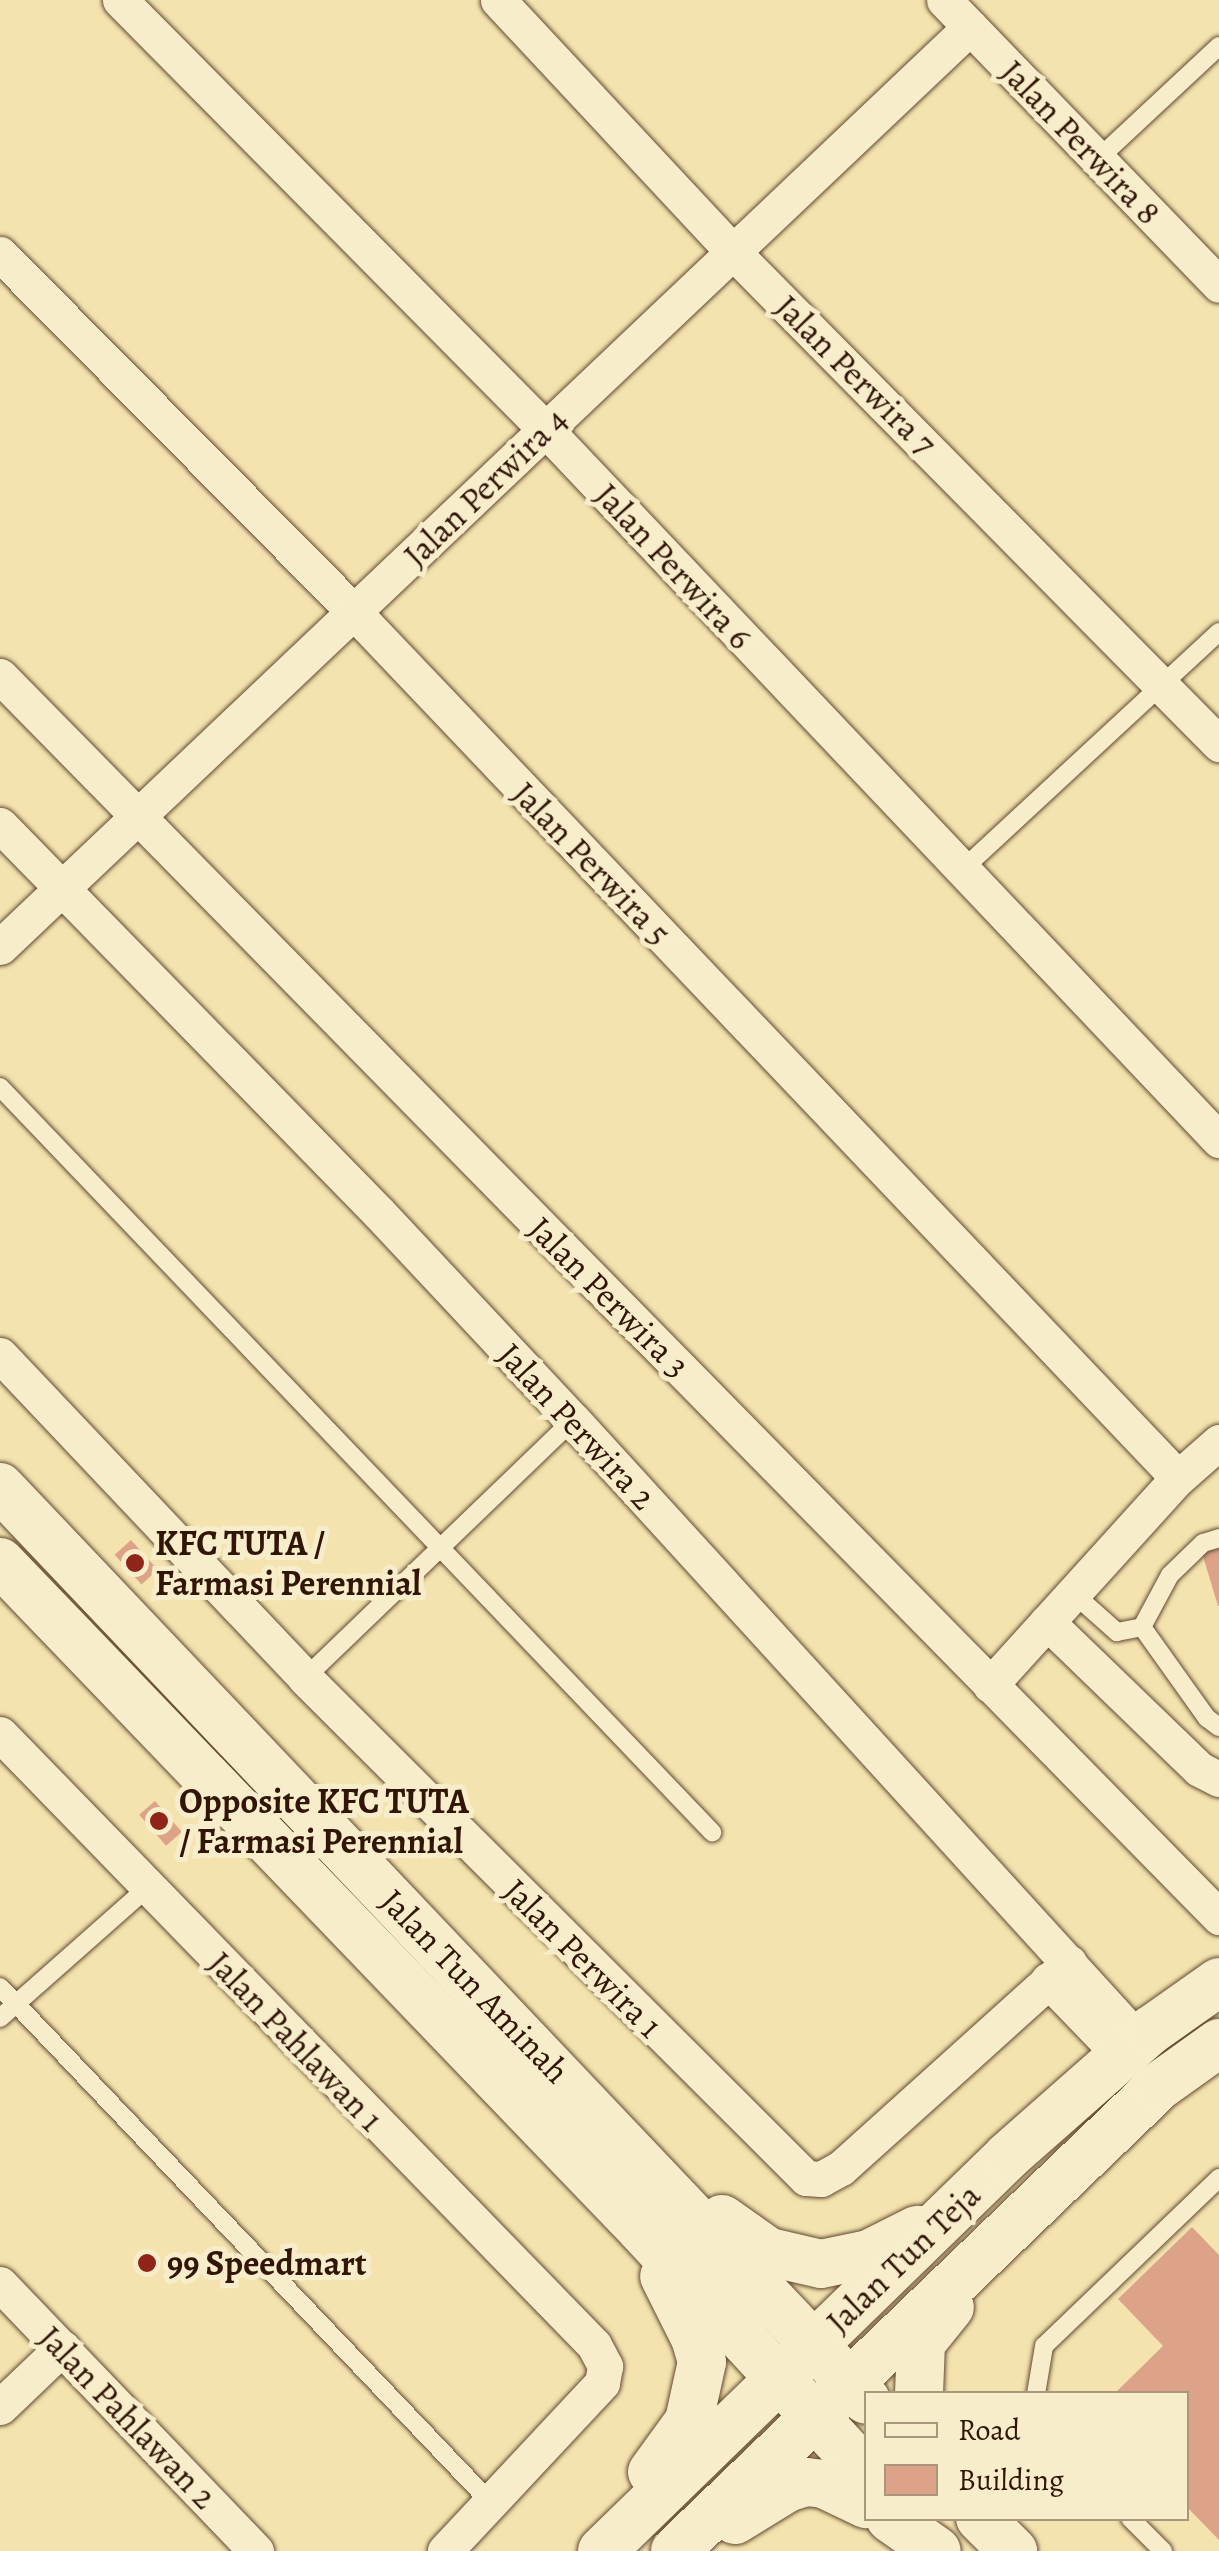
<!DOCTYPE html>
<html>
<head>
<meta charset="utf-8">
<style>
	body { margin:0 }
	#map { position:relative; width:1219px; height:2551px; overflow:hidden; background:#f4e3af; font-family:Alegreya,serif }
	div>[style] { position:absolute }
	.building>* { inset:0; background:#dca389; transform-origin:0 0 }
	.roads { filter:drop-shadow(0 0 2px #624931) drop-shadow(0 0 2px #624931) }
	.lane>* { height:18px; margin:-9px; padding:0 9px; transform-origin:9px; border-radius:9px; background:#f8edcb }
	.street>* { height:35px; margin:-17.5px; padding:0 17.5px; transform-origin:17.5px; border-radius:17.5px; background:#f8edcb }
	.secondary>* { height:48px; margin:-24px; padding:0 24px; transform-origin:24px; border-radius:24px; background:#f8edcb }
	.dots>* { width:28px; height:28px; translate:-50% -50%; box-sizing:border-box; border:5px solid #f8edcb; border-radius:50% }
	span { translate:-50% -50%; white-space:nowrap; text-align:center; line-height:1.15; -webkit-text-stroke:10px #f8edcb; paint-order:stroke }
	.street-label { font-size:35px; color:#311607 }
	.poi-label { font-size:35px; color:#311607; font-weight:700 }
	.left { translate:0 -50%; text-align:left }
	.legend { position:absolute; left:864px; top:2391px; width:325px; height:130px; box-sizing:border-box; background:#f8edcb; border:2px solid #a8977d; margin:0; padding:12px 18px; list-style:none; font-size:30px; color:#311607 }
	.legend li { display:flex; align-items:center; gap:20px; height:50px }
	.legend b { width:50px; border:2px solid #a8977d }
</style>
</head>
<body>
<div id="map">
	<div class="building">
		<i style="left:131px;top:1540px;width:40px;height:22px;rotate:48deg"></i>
		<i style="clip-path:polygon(1219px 1548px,1219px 1606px,1218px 1606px,1202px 1553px)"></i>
		<i style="left:155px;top:1801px;width:41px;height:21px;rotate:49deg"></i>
		<i style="clip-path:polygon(1192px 2227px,1219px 2255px,1219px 2540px,1186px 2506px,1186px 2394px,1114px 2394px,1163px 2346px,1118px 2299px)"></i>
	</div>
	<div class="roads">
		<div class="lane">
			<i style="left:1098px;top:159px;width:166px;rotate:-43deg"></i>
			<i style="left:963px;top:869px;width:349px;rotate:-42.8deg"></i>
			<i style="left:0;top:1087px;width:1031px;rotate:46.3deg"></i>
			<i style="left:1073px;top:1593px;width:59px;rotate:41.6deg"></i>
			<i style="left:1117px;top:1632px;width:25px;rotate:-11deg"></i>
			<i style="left:1142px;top:1627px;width:59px;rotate:-61.7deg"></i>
			<i style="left:1170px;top:1575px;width:46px;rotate:-44.1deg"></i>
			<i style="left:1203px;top:1543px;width:17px;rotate:-17deg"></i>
			<i style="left:1142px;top:1627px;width:112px;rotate:54.5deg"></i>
			<i style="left:1207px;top:1718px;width:15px;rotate:37deg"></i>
			<i style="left:305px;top:1678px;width:372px;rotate:-43.9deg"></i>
			<i style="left:0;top:1987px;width:714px;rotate:46.42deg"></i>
			<i style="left:0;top:2018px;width:196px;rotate:-41.5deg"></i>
			<i style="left:1036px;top:2394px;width:49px;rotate:-80.5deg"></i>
			<i style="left:1044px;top:2346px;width:243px;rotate:-43.8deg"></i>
			<i style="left:1130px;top:2518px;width:47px;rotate:45deg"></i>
		</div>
		<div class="street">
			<i style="left:120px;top:0;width:604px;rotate:45.27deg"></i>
			<i style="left:545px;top:429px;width:980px;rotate:46.53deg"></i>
			<i style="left:498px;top:0;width:345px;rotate:47deg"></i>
			<i style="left:733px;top:252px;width:692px;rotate:45.35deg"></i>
			<i style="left:944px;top:0;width:396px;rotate:46deg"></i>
			<i style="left:0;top:254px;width:503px;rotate:45.32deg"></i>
			<i style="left:354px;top:612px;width:1195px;rotate:46.42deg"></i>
			<i style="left:0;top:676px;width:1740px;rotate:45.51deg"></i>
			<i style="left:0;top:825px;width:542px;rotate:45.67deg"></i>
			<i style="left:379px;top:1213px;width:284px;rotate:46.9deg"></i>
			<i style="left:573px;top:1420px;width:840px;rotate:47.65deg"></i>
			<i style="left:0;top:947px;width:1337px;rotate:-43.48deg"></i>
			<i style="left:0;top:1355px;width:444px;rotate:46.6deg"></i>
			<i style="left:305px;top:1678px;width:708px;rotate:44.94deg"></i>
			<i style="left:806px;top:2178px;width:15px;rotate:4deg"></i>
			<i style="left:821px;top:2179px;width:23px;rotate:-29deg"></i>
			<i style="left:841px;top:2168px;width:307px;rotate:-42deg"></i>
			<i style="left:1047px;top:1622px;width:211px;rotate:44deg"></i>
			<i style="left:1199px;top:1769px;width:22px;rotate:27deg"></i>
			<i style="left:990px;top:1685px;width:280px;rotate:-47.8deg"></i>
			<i style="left:1178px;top:1478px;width:55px;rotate:-41.3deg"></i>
			<i style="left:0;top:1734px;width:852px;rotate:45.81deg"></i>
			<i style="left:594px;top:2345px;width:24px;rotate:62deg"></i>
			<i style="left:605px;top:2366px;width:17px;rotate:100deg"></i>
			<i style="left:602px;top:2383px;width:230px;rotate:133.1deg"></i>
			<i style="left:1048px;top:1980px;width:107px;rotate:46.1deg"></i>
			<i style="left:0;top:2284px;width:370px;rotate:46.2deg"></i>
			<i style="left:0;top:2407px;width:86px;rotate:-43.6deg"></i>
		</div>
		<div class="secondary">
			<i style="left:0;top:1487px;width:1258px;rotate:46.51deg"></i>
			<i style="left:0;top:1562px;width:924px;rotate:46.14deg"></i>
			<i style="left:640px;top:2228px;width:333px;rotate:47.2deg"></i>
			<i style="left:722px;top:2219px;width:57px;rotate:35.1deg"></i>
			<i style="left:769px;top:2252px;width:53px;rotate:13deg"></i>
			<i style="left:821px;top:2264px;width:49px;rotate:-11.8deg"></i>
			<i style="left:869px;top:2254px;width:54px;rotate:-26.6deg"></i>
			<i style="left:919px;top:2394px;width:51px;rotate:-87.8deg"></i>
			<i style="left:921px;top:2343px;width:46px;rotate:-51.1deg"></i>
			<i style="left:652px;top:2472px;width:63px;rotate:-54deg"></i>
			<i style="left:689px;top:2421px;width:60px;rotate:-77.6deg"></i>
			<i style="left:702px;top:2362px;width:25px;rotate:-106deg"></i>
			<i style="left:695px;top:2338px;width:69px;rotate:-116.6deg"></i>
			<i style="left:890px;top:2518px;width:57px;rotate:35.1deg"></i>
			<i style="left:980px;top:2518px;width:47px;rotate:45deg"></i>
			<i style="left:735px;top:2520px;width:61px;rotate:-31.6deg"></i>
			<i style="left:787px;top:2488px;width:20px;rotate:-18deg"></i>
			<i style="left:806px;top:2482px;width:18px;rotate:6deg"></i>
			<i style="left:824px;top:2484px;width:47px;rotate:25.5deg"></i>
			<i style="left:602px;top:2551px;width:566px;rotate:-44.21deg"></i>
			<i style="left:1008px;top:2156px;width:191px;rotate:-41.4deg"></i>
			<i style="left:1151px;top:2030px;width:83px;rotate:-35.2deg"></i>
			<i style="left:675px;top:2551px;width:671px;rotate:-43.85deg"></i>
			<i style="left:1159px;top:2086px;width:74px;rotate:-35.6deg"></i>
		</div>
	</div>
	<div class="dots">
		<i style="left:135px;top:1563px;background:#8f2418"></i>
		<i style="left:159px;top:1821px;background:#8f2418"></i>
		<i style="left:147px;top:2263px;background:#8f2418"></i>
	</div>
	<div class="street-label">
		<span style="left:1081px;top:142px;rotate:46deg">Jalan Perwira 8</span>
		<span style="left:856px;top:375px;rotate:45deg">Jalan Perwira 7</span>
		<span style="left:485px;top:487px;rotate:-44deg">Jalan Perwira 4</span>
		<span style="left:674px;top:566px;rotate:47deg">Jalan Perwira 6</span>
		<span style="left:592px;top:863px;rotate:46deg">Jalan Perwira 5</span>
		<span style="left:609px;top:1297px;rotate:45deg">Jalan Perwira 3</span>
		<span style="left:577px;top:1426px;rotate:47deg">Jalan Perwira 2</span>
		<span style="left:583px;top:1958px;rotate:45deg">Jalan Perwira 1</span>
		<span style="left:475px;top:1986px;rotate:46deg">Jalan Tun Aminah</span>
		<span style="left:296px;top:2041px;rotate:46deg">Jalan Pahlawan 1</span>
		<span style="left:903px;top:2258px;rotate:-44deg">Jalan Tun Teja</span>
		<span style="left:128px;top:2417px;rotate:46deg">Jalan Pahlawan 2</span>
	</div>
	<div class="poi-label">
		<span class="left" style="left:155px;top:1563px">KFC TUTA /<br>Farmasi Perennial</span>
		<span class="left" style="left:179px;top:1821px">Opposite KFC TUTA<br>/ Farmasi Perennial</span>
		<span class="left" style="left:167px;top:2263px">99 Speedmart</span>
	</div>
	<ul class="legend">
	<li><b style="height:12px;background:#f8edcb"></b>Road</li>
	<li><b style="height:28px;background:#dca389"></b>Building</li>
	</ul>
</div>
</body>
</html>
